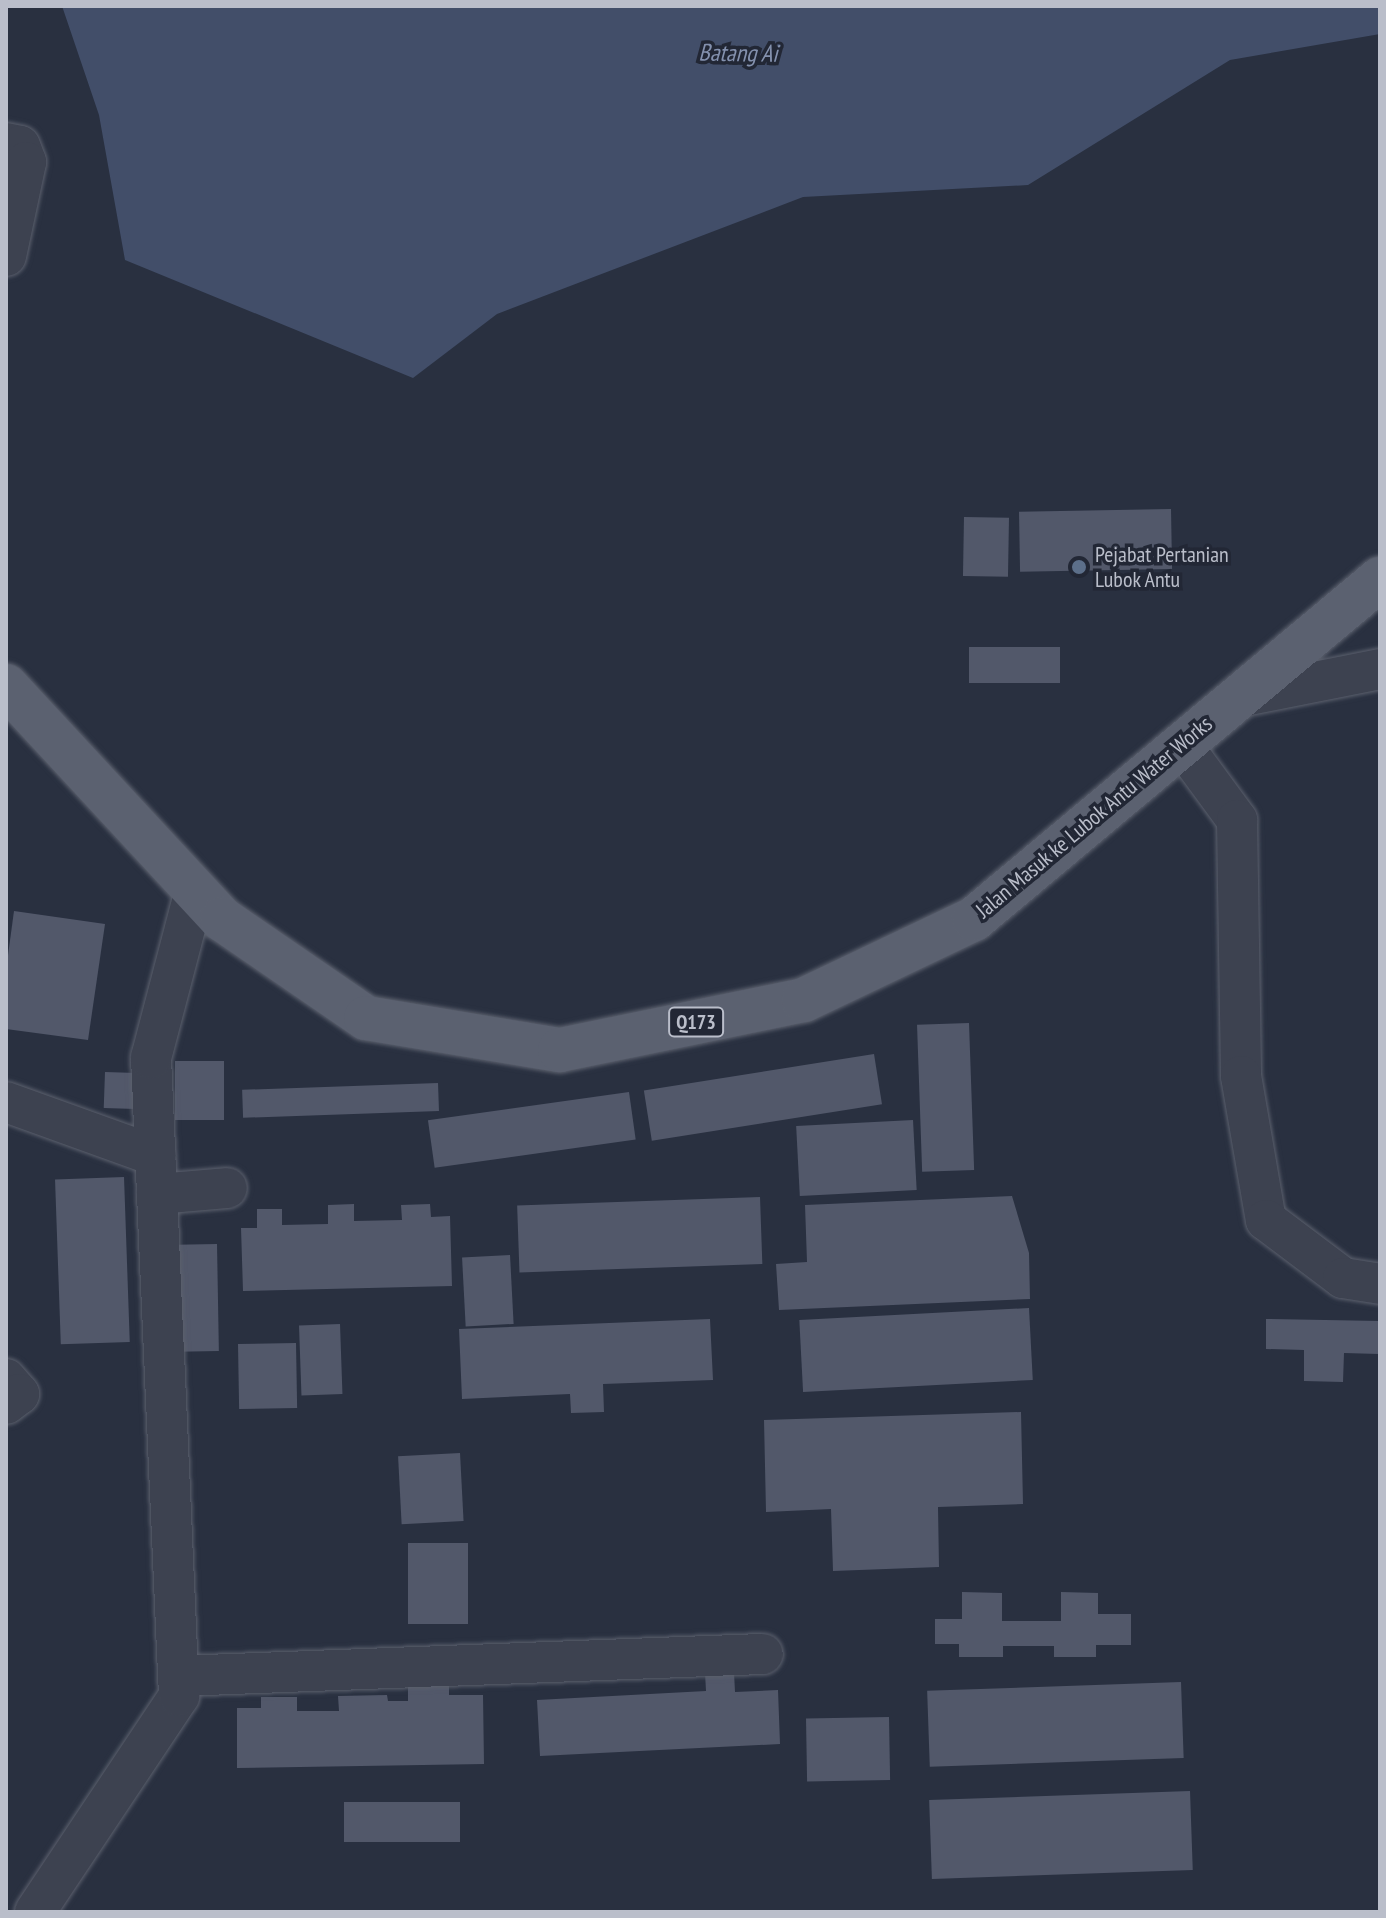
<!DOCTYPE html>
<html>
<head>
<meta charset="utf-8">
<style>
	body { margin:0 }
	#map { position:relative; width:1386px; height:1918px; overflow:hidden; background:#293040; font-family:"PT Sans Narrow",sans-serif }
	div>[style] { position:absolute }
	.water>* { inset:0; background:#424e69 }
	.building>* { inset:0; background:#52586a; transform-origin:0 0 }
	.roads { filter:drop-shadow(0 0 2px #5b606d) drop-shadow(0 0 2px #5b606d) }
	.minor>* { height:40px; margin:-20px; padding:0 20px; transform-origin:20px; border-radius:20px; background:#3d4250 }
	.major>* { height:44px; margin:-22px; padding:0 22px; transform-origin:22px; border-radius:22px; background:#5b6170 }
	.dots>* { width:22px; height:22px; translate:-50% -50%; box-sizing:border-box; border:4px solid #222735; border-radius:50% }
	span { translate:-50% -50%; white-space:nowrap; text-align:center; line-height:1.15; -webkit-text-stroke:7px #222735; paint-order:stroke }
	.shield-label span { padding:2px 6px; background:#222735; border:2px solid; border-radius:6px; -webkit-text-stroke-width:0 }
	.shield-label { font-size:20px; color:#babeca; font-weight:700 }
	.poi-label { font-size:22px; color:#babeca }
	.left { translate:0 -50%; text-align:left }
	.street-label { font-size:22px; color:#babeca }
	.water-label { font-size:24px; color:#8491ae; font-style:italic }
	.frame { position:absolute; inset:0; border:8px solid #babeca; pointer-events:none }
</style>
</head>
<body>
<div id="map">
	<div class="water">
		<i style="clip-path:polygon(62px 6px,1380px 6px,1380px 34px,1230px 60px,1028px 185px,803px 197px,497px 314px,413px 378px,125px 260px,99px 115px)"></i>
	</div>
	<div class="building">
		<i style="left:1171px;top:509px;width:60px;height:152px;rotate:89deg"></i>
		<i style="left:964px;top:517px;width:45px;height:59px;rotate:1deg"></i>
		<i style="left:1060px;top:647px;width:36px;height:91px;rotate:90deg"></i>
		<i style="clip-path:polygon(14px 911px,105px 924px,88px 1040px,6px 1029px,6px 970px)"></i>
		<i style="left:969px;top:1023px;width:147px;height:52px;rotate:88deg"></i>
		<i style="left:874px;top:1054px;width:51px;height:233px;rotate:81deg"></i>
		<i style="left:175px;top:1061px;width:49px;height:59px"></i>
		<i style="left:105px;top:1072px;width:32px;height:36px;rotate:2deg"></i>
		<i style="left:438px;top:1083px;width:28px;height:196px;rotate:88deg"></i>
		<i style="left:629px;top:1092px;width:48px;height:203px;rotate:82deg"></i>
		<i style="left:913px;top:1120px;width:70px;height:117px;rotate:87deg"></i>
		<i style="left:124px;top:1177px;width:165px;height:69px;rotate:88deg"></i>
		<i style="clip-path:polygon(1012px 1196px,1029px 1253px,1030px 1299px,779px 1310px,776px 1264px,807px 1262px,805px 1205px)"></i>
		<i style="left:760px;top:1197px;width:67px;height:243px;rotate:88deg"></i>
		<i style="clip-path:polygon(354px 1204px,354px 1221px,402px 1220px,401px 1205px,430px 1204px,431px 1217px,450px 1216px,452px 1286px,243px 1291px,241px 1228px,257px 1228px,257px 1209px,282px 1209px,282px 1225px,328px 1224px,328px 1205px)"></i>
		<i style="left:217px;top:1244px;width:107px;height:41px;rotate:89deg"></i>
		<i style="left:510px;top:1255px;width:69px;height:48px;rotate:87deg"></i>
		<i style="left:1029px;top:1308px;width:72px;height:230px;rotate:87deg"></i>
		<i style="clip-path:polygon(710px 1319px,713px 1380px,603px 1384px,604px 1412px,571px 1413px,570px 1394px,462px 1399px,459px 1329px)"></i>
		<i style="clip-path:polygon(1266px 1319px,1380px 1321px,1379px 1354px,1344px 1353px,1343px 1382px,1304px 1381px,1304px 1350px,1266px 1349px)"></i>
		<i style="left:340px;top:1324px;width:70px;height:41px;rotate:88deg"></i>
		<i style="left:296px;top:1343px;width:65px;height:58px;rotate:89deg"></i>
		<i style="clip-path:polygon(1021px 1412px,1023px 1504px,938px 1507px,939px 1567px,833px 1571px,831px 1509px,766px 1512px,764px 1420px)"></i>
		<i style="left:460px;top:1453px;width:68px;height:62px;rotate:87deg"></i>
		<i style="left:408px;top:1543px;width:60px;height:81px"></i>
		<i style="clip-path:polygon(962px 1592px,1002px 1593px,1002px 1621px,1061px 1621px,1061px 1592px,1098px 1593px,1098px 1614px,1131px 1614px,1131px 1645px,1096px 1645px,1096px 1657px,1054px 1657px,1054px 1646px,1003px 1646px,1003px 1657px,959px 1657px,959px 1644px,935px 1644px,935px 1619px,962px 1619px)"></i>
		<i style="clip-path:polygon(734px 1672px,735px 1692px,778px 1690px,780px 1744px,540px 1756px,537px 1700px,706px 1691px,705px 1673px)"></i>
		<i style="clip-path:polygon(449px 1675px,449px 1695px,483px 1695px,484px 1764px,237px 1768px,237px 1708px,261px 1708px,261px 1697px,297px 1697px,297px 1711px,339px 1711px,338px 1696px,387px 1695px,388px 1701px,408px 1701px,408px 1676px)"></i>
		<i style="left:1181px;top:1682px;width:76px;height:254px;rotate:88deg"></i>
		<i style="left:889px;top:1717px;width:63px;height:83px;rotate:89deg"></i>
		<i style="left:1190px;top:1791px;width:79px;height:261px;rotate:88deg"></i>
		<i style="left:344px;top:1802px;width:116px;height:40px"></i>
	</div>
	<div class="roads">
		<div class="minor">
			<i style="left:6px;top:143px;width:14px;rotate:12deg"></i>
			<i style="left:20px;top:146px;width:17px;rotate:69deg"></i>
			<i style="left:26px;top:162px;width:96px;rotate:102deg"></i>
			<i style="left:1239px;top:697px;width:144px;rotate:-11.2deg"></i>
			<i style="left:1182px;top:745px;width:93px;rotate:53.7deg"></i>
			<i style="left:1237px;top:820px;width:256px;rotate:89.1deg"></i>
			<i style="left:1241px;top:1076px;width:146px;rotate:80.2deg"></i>
			<i style="left:1266px;top:1220px;width:96px;rotate:37deg"></i>
			<i style="left:1343px;top:1278px;width:37px;rotate:9deg"></i>
			<i style="left:6px;top:1102px;width:159px;rotate:19.8deg"></i>
			<i style="left:157px;top:1194px;width:70px;rotate:-4.9deg"></i>
			<i style="left:6px;top:1379px;width:20px;rotate:49deg"></i>
			<i style="left:19px;top:1394px;width:16px;rotate:142deg"></i>
			<i style="left:179px;top:1676px;width:584px;rotate:-2.16deg"></i>
			<i style="left:35px;top:1912px;width:260px;rotate:-56.3deg"></i>
			<i style="left:179px;top:1696px;width:639px;rotate:-92.51deg"></i>
			<i style="left:151px;top:1058px;width:174px;rotate:-75.3deg"></i>
		</div>
		<div class="major">
			<i style="left:6px;top:686px;width:318px;rotate:47.2deg"></i>
			<i style="left:222px;top:919px;width:175px;rotate:34.5deg"></i>
			<i style="left:366px;top:1018px;width:197px;rotate:9.4deg"></i>
			<i style="left:560px;top:1050px;width:249px;rotate:-11.6deg"></i>
			<i style="left:804px;top:1000px;width:188px;rotate:-25.5deg"></i>
			<i style="left:974px;top:919px;width:530px;rotate:-39.94deg"></i>
		</div>
	</div>
	<div class="dots">
		<i style="left:1079px;top:567px;background:#5c6f8a"></i>
	</div>
	<div class="shield-label">
		<span style="left:696px;top:1022px">Q173</span>
	</div>
	<div class="poi-label">
		<span class="left" style="left:1095px;top:567px">Pejabat Pertanian<br>Lubok Antu</span>
	</div>
	<div class="street-label">
		<span style="left:1094px;top:817px;rotate:-40deg">Jalan Masuk ke Lubok Antu Water Works</span>
	</div>
	<div class="water-label">
		<span style="left:738px;top:53px;rotate:1deg">Batang Ai</span>
	</div>
	<div class="frame"></div>
</div>
</body>
</html>
